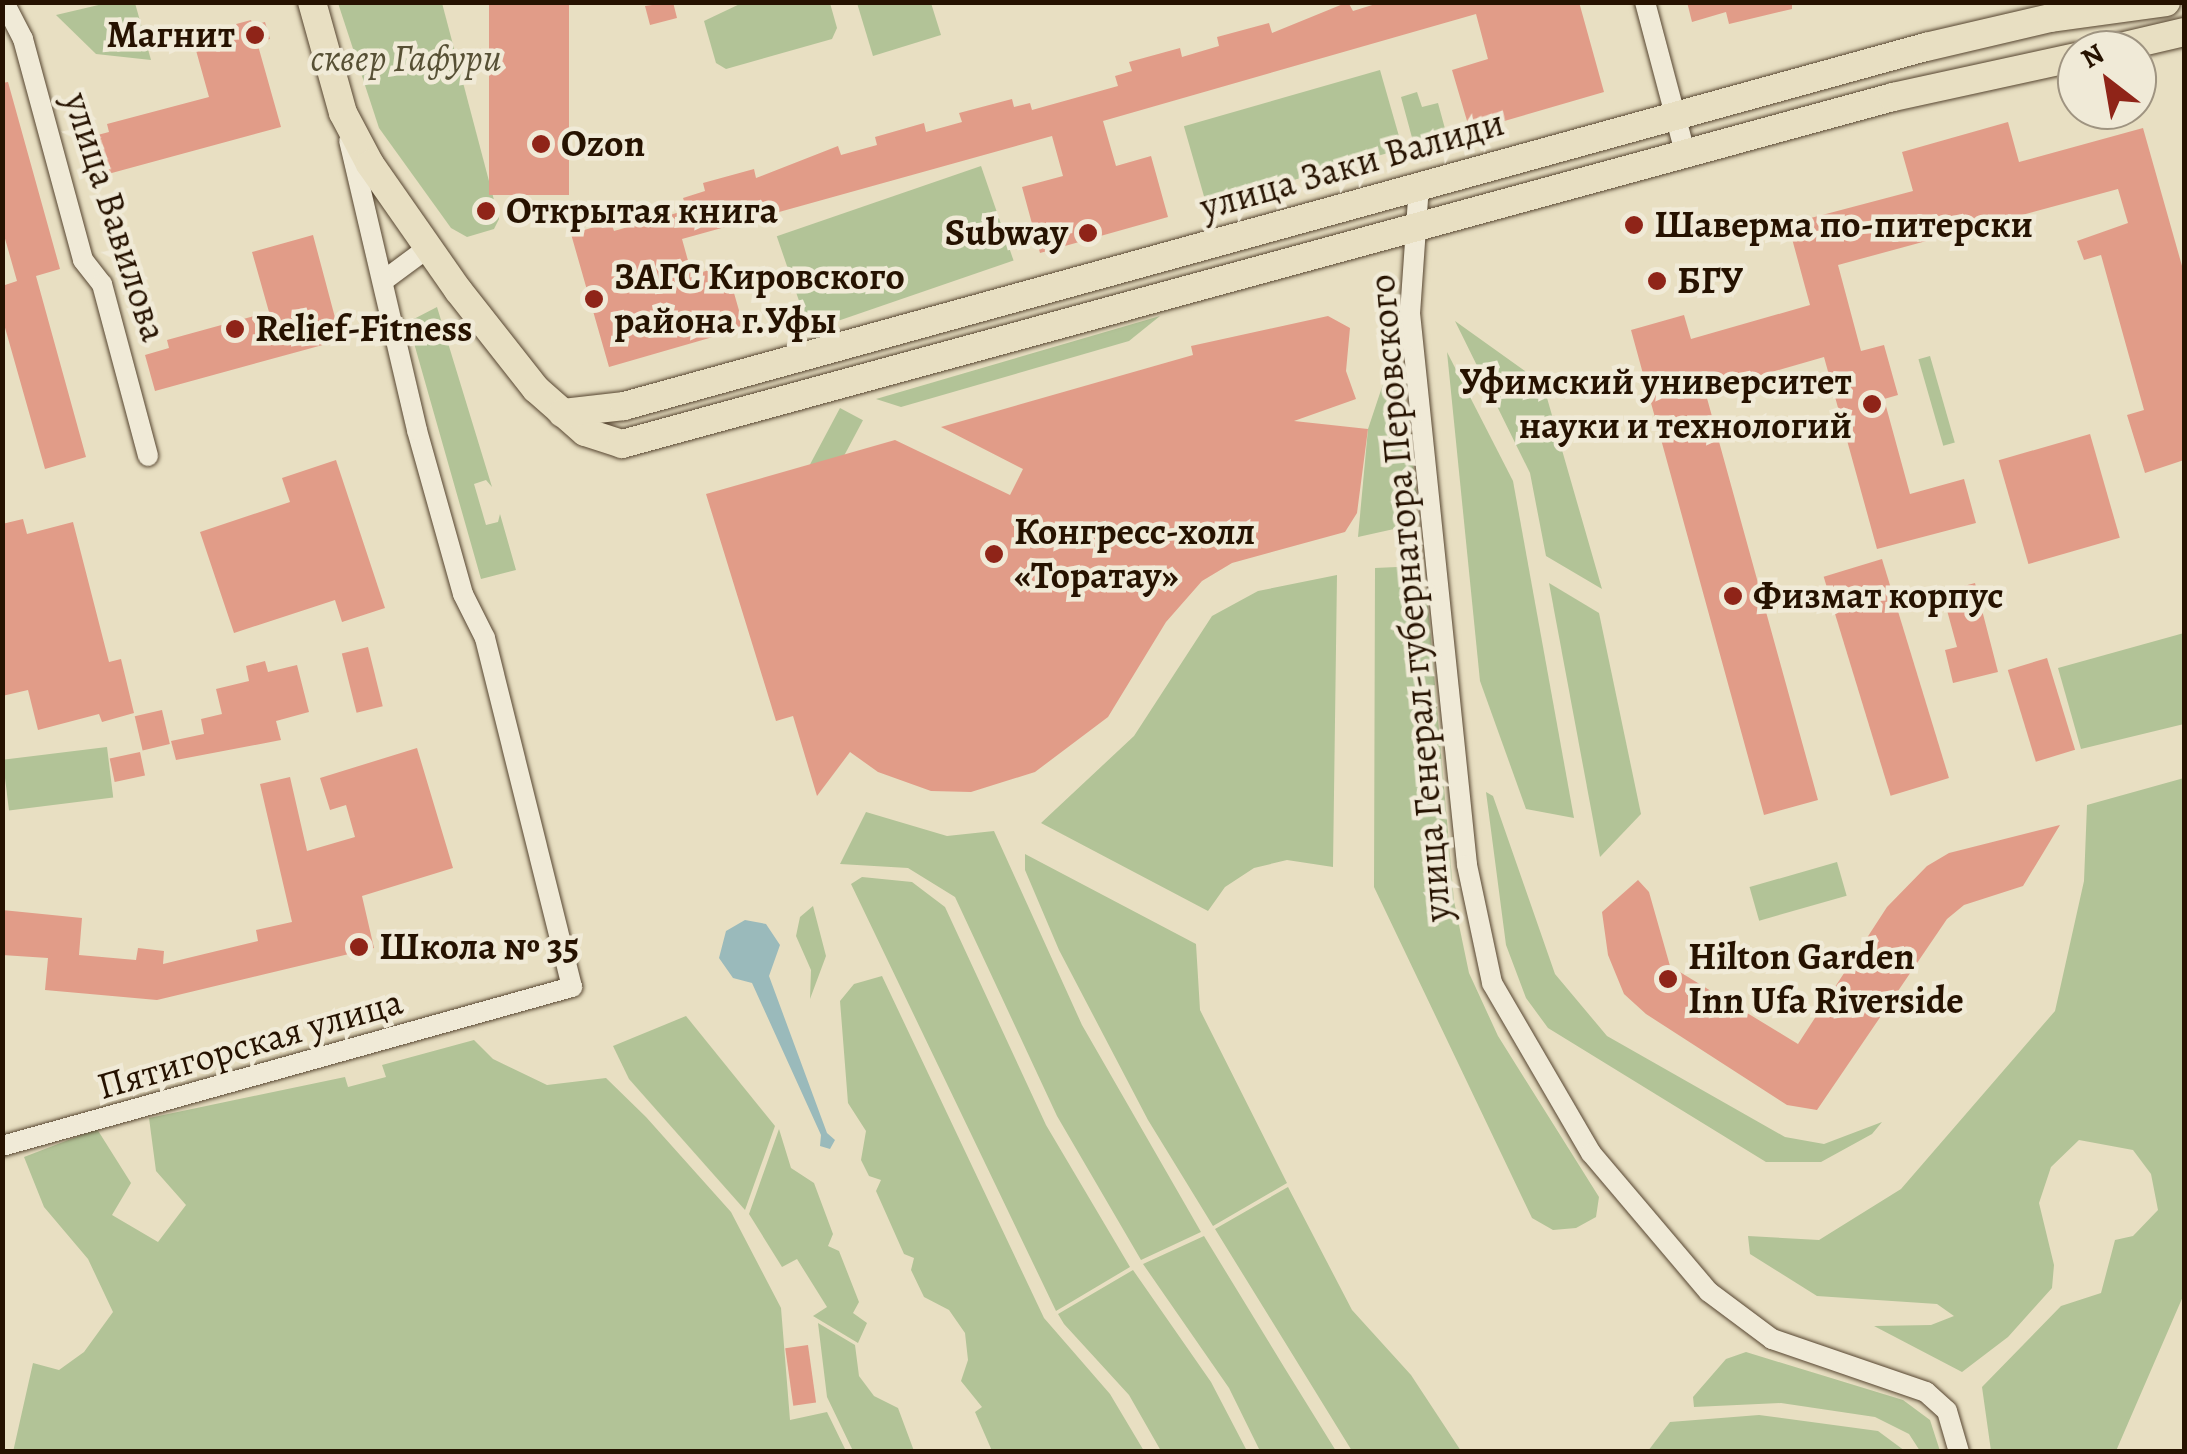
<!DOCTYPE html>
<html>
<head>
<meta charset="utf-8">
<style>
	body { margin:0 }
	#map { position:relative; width:2187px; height:1454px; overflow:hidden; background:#e8dfc2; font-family:Alegreya,serif }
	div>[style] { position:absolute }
	.green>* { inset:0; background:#b2c397; transform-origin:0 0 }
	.water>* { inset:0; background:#9ababb }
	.building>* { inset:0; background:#e19c88; transform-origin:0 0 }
	.roads { filter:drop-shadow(0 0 2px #564530) drop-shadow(0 0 2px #564530) }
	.minor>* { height:20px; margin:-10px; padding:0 10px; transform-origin:10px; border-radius:10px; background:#f0ead7 }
	.major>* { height:28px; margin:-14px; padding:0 14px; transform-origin:14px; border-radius:14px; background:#e8dfc2 }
	.dots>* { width:28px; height:28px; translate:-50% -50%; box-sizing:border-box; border:5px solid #f0ead7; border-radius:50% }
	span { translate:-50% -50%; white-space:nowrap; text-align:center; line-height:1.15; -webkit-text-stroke:9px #f0ead7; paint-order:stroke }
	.poi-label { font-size:38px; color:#261200; font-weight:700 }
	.right { translate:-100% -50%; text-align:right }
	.left { translate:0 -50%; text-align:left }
	.park-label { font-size:38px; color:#575035; font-style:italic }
	.street-label { font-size:38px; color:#261200 }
	.frame { position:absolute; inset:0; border:5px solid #261200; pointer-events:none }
	.north { position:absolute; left:2057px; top:30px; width:100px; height:100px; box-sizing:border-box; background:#f0ead7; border:2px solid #9f9481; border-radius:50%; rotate:329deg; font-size:28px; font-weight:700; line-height:40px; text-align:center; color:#261200 }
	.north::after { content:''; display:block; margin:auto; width:35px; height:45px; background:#8f2418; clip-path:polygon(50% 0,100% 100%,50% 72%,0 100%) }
</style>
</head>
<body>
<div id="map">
	<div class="green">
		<i style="clip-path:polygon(744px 2px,830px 3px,837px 28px,832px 39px,726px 69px,716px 63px,704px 21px)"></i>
		<i style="clip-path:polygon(107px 3px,135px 3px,151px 60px,96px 54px,56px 15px)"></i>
		<i style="clip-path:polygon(338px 3px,442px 3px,499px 219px,494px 229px,467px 237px,451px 228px,379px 128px)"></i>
		<i style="clip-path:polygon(857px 3px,931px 3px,941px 35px,873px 56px)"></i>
		<i style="left:1380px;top:70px;width:82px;height:204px;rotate:74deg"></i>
		<i style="clip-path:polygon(1417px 92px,1422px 107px,1438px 103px,1447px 136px,1414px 145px,1401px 97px)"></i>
		<i style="left:981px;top:166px;width:100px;height:216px;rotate:71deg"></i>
		<i style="clip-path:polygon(437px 307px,492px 487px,486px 480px,474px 484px,486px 525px,498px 522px,500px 514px,516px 570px,481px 579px,408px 322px)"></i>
		<i style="clip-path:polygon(1160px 316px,1129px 341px,901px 407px,876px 399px)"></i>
		<i style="clip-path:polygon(1455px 321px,1543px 384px,1602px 589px,1546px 556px,1530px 473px)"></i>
		<i style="clip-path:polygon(1447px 352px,1513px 481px,1574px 818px,1526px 809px,1480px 681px)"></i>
		<i style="clip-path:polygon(1400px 356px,1417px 496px,1394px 529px,1358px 537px,1368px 429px,1387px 372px)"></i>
		<i style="left:1930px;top:356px;width:90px;height:12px;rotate:74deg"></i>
		<i style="left:840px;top:408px;width:26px;height:172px;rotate:28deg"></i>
		<i style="clip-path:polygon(1397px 567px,1415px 577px,1428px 605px,1454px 901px,1469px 973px,1498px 1036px,1599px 1197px,1596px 1217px,1576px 1228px,1553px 1230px,1532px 1218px,1374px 887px,1375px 568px)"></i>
		<i style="clip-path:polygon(1337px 575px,1333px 867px,1287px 860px,1254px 868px,1225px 887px,1208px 911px,1041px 823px,1134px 736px,1212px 616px,1258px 591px)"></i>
		<i style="clip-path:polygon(1549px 583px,1599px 613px,1641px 814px,1600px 857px)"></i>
		<i style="clip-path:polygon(2184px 633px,2184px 724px,2081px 749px,2058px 668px)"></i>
		<i style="left:107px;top:747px;width:51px;height:105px;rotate:83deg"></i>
		<i style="clip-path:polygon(2184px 778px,2184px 1294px,2116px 1451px,1991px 1451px,1982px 1387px,2061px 1306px,2101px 1293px,2115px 1240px,2133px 1236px,2158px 1210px,2151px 1174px,2133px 1150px,2079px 1140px,2051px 1167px,2039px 1203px,2054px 1265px,2052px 1288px,2008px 1337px,1962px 1372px,1874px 1326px,1931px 1325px,1954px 1316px,1937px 1304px,1817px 1296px,1750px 1254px,1748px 1236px,1819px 1240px,1901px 1189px,2055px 1011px,2084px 881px,2087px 805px)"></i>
		<i style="clip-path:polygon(1486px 792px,1493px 796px,1555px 974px,1607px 1036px,1785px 1137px,1824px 1144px,1882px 1122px,1872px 1134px,1821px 1162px,1766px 1162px,1548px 1028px,1526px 998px,1506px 945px)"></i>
		<i style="clip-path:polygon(866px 812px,947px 836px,994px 831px,1082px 1025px,1201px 1232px,1141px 1260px,1057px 1116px,955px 897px,908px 868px,840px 864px)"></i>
		<i style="clip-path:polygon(1025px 854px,1196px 944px,1200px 1010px,1287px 1183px,1213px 1226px,1148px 1120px,1059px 950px,1025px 870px)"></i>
		<i style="left:1837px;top:862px;width:35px;height:91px;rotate:74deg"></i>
		<i style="clip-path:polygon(862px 877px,912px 882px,945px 907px,1046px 1125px,1130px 1267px,1056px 1311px,851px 884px)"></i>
		<i style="clip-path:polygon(813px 906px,826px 956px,810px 999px,811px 970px,796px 936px,800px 917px)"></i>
		<i style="clip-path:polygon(882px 976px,1044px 1318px,1110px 1394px,1144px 1451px,992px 1451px,975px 1412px,982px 1407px,961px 1381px,968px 1360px,965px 1333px,949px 1310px,924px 1297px,911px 1270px,914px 1258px,904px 1254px,876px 1191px,881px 1180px,869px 1176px,861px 1160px,866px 1131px,848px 1103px,840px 1001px,854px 984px)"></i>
		<i style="clip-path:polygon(686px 1016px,775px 1126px,745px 1210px,629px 1079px,613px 1046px)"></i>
		<i style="clip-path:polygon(474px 1040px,493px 1059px,547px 1085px,606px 1078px,646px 1117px,731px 1212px,781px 1308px,790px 1420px,827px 1412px,846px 1451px,13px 1452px,33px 1363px,59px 1370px,84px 1352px,113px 1312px,88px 1259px,44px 1207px,24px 1157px,97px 1129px,131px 1183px,112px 1215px,158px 1242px,186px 1205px,156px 1171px,149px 1118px,345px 1077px,348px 1087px,386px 1077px,382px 1065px)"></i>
		<i style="clip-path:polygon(779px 1129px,791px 1168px,814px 1183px,833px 1234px,828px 1246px,839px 1251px,859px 1302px,853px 1313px,867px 1323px,858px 1343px,813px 1316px,827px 1307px,797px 1259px,782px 1267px,749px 1214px)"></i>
		<i style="clip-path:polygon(1288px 1187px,1352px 1310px,1411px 1375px,1461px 1451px,1352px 1451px,1215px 1229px)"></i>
		<i style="clip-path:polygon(1204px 1236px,1284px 1367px,1336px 1451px,1260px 1451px,1229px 1388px,1143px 1264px)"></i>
		<i style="clip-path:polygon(1133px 1270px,1211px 1382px,1247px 1451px,1161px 1451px,1129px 1395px,1064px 1324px,1058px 1314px)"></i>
		<i style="clip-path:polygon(818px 1323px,855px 1345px,859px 1376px,874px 1396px,898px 1408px,914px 1451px,853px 1451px,827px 1397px)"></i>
		<i style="clip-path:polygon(1746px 1352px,1903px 1400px,1930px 1420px,1940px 1451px,1920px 1451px,1909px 1434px,1875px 1417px,1781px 1403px,1694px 1407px,1693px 1397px,1726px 1359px)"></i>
		<i style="clip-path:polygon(1759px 1415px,1878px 1431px,1905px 1451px,1648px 1451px,1670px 1422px)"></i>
	</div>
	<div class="water">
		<i style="clip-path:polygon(745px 920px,766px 924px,780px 945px,769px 976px,827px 1133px,835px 1140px,830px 1149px,820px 1146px,821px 1135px,752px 983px,733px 978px,719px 958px,726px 931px)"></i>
	</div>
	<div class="building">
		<i style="left:489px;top:2px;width:80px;height:193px"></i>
		<i style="clip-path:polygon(673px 2px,677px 18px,650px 25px,645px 6px)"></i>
		<i style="clip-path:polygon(1348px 2px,1353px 11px,1382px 2px,1579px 2px,1604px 92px,1470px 131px,1452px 70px,1488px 59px,1476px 14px,1103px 121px,1116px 166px,1151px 156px,1168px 217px,1040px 253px,1022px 187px,1063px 176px,1052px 136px,682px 239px,692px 275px,726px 265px,744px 328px,609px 367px,571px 234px,611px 222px,614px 231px,687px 210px,683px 198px,705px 191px,703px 183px,754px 169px,756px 178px,838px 146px,841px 155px,877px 145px,875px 137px,924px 123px,926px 132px,962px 122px,959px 113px,1012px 99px,1014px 107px,1030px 103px,1032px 110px,1118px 86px,1115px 76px,1132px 71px,1129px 62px,1180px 48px,1182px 57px,1219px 46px,1217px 37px,1269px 23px,1272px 33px)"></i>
		<i style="clip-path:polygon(1687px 2px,1792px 2px,1792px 9px,1729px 24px,1726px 12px,1692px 22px)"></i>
		<i style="clip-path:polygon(251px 20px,253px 25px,265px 22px,270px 39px,257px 42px,281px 127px,97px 177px,86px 138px,109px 132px,107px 124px,209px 97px,192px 36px)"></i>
		<i style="clip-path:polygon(8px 82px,60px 269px,36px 276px,86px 457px,45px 469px,2px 317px,2px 286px,17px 281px,2px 228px,2px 83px)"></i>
		<i style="clip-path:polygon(2008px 122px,2019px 162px,2143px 128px,2184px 273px,2184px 460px,2145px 473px,2127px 415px,2144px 410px,2101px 255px,2084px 260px,2077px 241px,2128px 223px,2118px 189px,1838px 265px,1861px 351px,1884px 345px,1898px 395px,1884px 399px,1910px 494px,1964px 479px,1976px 523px,1877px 549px,1824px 357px,1705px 391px,1818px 800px,1764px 815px,1631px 330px,1684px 315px,1691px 339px,1810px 305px,1788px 224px,1913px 191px,1902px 152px)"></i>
		<i style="clip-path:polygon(313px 235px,341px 340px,155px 391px,145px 355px,169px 348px,167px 340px,269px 312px,252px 252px)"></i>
		<i style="clip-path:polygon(1328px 316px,1350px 328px,1346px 371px,1356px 399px,1294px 421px,1368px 429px,1357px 513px,1345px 532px,1232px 563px,1202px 581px,1166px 622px,1108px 717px,1035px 772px,971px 792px,931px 791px,878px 772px,850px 752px,817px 796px,793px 716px,776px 721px,706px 494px,895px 440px,1010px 495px,1023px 469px,941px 427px,1193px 355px,1191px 346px)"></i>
		<i style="left:2090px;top:434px;width:108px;height:95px;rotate:74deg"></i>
		<i style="clip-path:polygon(336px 460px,385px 608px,342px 622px,335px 600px,234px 633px,200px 532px,290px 502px,282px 478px)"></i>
		<i style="clip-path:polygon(23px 519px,27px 534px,73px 522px,109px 662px,121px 659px,134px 713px,102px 722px,99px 714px,38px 730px,28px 690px,2px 696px,2px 524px)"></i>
		<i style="left:1882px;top:559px;width:229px;height:61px;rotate:73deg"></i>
		<i style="clip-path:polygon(1975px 583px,1998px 672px,1953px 683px,1945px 650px,1957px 647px,1942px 592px)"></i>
		<i style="left:368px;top:647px;width:61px;height:27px;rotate:76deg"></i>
		<i style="left:2047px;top:658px;width:96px;height:41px;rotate:73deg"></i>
		<i style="clip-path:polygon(265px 661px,268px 672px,297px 665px,309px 712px,276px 721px,281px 740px,176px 760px,171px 741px,204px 734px,201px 719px,222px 714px,216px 689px,249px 681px,246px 666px)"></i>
		<i style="left:162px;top:710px;width:35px;height:28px;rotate:77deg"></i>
		<i style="clip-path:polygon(417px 748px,453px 868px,362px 896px,374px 948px,157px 1000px,45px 990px,48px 958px,2px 955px,2px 910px,82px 918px,79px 955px,136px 960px,138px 948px,164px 951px,163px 964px,258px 941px,256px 930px,292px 922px,260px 784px,290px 777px,307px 851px,355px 837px,346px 805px,330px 810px,320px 778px)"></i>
		<i style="left:140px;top:752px;width:24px;height:31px;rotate:78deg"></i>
		<i style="clip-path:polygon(2060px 825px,2023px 886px,1964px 905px,1947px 919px,1817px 1110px,1787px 1105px,1646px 1014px,1624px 994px,1608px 955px,1602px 912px,1638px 880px,1649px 892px,1670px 966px,1798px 1044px,1887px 907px,1927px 866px,1949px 853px)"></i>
		<i style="left:808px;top:1345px;width:58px;height:23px;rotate:82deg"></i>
	</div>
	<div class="roads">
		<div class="minor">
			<i style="left:4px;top:2px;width:42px;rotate:62.8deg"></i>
			<i style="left:23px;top:39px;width:229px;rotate:74.8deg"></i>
			<i style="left:83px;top:260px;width:31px;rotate:52deg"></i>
			<i style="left:102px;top:284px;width:178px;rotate:75deg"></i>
			<i style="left:1645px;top:2px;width:159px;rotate:75.1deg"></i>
			<i style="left:1419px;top:185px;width:128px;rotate:94deg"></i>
			<i style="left:1410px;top:313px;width:555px;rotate:84.1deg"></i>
			<i style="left:1467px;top:865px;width:121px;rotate:78deg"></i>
			<i style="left:1492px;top:983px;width:197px;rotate:59.8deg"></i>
			<i style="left:1591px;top:1153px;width:182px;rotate:49.7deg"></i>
			<i style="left:1709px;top:1292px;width:79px;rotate:36.7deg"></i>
			<i style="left:1772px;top:1339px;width:163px;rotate:19deg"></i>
			<i style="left:1926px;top:1392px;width:28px;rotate:42deg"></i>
			<i style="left:1947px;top:1411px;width:43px;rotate:73.7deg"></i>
			<i style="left:383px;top:281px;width:57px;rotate:-36.5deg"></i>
			<i style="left:2px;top:1146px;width:592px;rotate:-15.59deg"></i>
			<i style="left:572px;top:987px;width:360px;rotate:-104deg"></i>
			<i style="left:485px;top:638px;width:49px;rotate:-116.6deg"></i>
			<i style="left:463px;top:594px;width:170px;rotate:-105.7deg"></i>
			<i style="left:417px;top:430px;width:297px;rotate:-103.2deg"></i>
		</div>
		<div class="major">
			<i style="left:312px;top:2px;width:115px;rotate:74.4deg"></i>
			<i style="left:343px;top:113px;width:58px;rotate:62.1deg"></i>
			<i style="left:370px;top:164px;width:154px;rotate:55.1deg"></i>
			<i style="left:458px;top:290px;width:126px;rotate:51.8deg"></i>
			<i style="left:536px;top:389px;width:65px;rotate:41.3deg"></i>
			<i style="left:585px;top:432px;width:39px;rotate:18deg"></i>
			<i style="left:622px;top:444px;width:1318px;rotate:-15.27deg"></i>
			<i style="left:1893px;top:97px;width:188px;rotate:-12.3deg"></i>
			<i style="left:2108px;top:50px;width:78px;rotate:-13.3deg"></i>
			<i style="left:562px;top:413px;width:62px;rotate:-6.4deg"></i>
			<i style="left:624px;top:406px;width:1351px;rotate:-15.42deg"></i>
			<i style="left:1926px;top:47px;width:128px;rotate:-13.1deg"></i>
			<i style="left:2051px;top:18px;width:116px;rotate:-7.9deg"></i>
		</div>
	</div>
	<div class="dots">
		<i style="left:255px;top:35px;background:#8f2418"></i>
		<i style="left:541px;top:144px;background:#8f2418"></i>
		<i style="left:486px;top:211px;background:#8f2418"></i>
		<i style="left:1634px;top:225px;background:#8f2418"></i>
		<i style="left:1088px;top:233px;background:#8f2418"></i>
		<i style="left:1657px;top:281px;background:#8f2418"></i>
		<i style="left:594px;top:299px;background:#8f2418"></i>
		<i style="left:235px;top:329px;background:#8f2418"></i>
		<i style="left:1872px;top:404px;background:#8f2418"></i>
		<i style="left:994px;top:554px;background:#8f2418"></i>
		<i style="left:1733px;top:596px;background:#8f2418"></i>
		<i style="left:359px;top:947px;background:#8f2418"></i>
		<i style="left:1668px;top:979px;background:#8f2418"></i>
	</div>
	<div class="poi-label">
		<span class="right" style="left:235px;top:35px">Магнит</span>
		<span class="left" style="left:561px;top:144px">Ozon</span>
		<span class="left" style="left:506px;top:211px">Открытая книга</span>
		<span class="left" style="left:1654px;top:225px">Шаверма по-питерски</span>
		<span class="right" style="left:1068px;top:233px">Subway</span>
		<span class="left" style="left:614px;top:299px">ЗАГС Кировского<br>района г.Уфы</span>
		<span class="left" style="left:1677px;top:281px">БГУ</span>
		<span class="left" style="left:255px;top:329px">Relief-Fitness</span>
		<span class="right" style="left:1852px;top:404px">Уфимский университет<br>науки и технологий</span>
		<span class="left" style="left:1014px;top:554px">Конгресс-холл<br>«Торатау»</span>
		<span class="left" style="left:1753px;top:596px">Физмат корпус</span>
		<span class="left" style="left:379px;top:947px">Школа № 35</span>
		<span class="left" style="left:1688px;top:979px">Hilton Garden<br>Inn Ufa Riverside</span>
	</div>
	<div class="park-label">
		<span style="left:406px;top:59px">сквер Гафури</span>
	</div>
	<div class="street-label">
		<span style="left:1352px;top:165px;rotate:-16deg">улица Заки Валиди</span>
		<span style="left:115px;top:217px;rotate:72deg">улица Вавилова</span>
		<span style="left:1410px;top:598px;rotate:-95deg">улица Генерал-губернатора Перовского</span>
		<span style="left:250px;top:1044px;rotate:-16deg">Пятигорская улица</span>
	</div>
	<div class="frame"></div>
	<div class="north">N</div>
</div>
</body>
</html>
